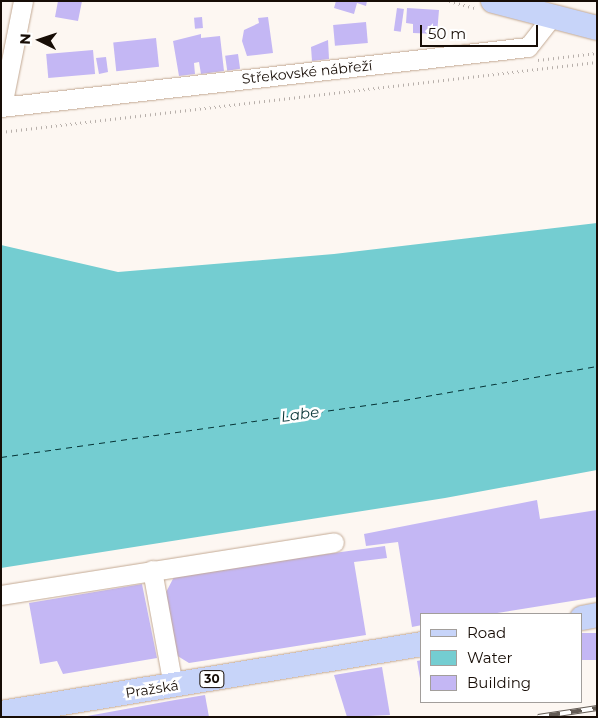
<!DOCTYPE html>
<html>
<head>
<meta charset="utf-8">
<style>
	body { margin:0 }
	#map { position:relative; width:598px; height:718px; overflow:hidden; background:#fdf7f2; font-family:Montserrat,sans-serif }
	div>[style] { position:absolute }
	.water>* { inset:0; background:#74cdd1 }
	.ferry>* { height:1px; margin-top:-0.5px; transform-origin:0; background:repeating-linear-gradient(90deg,#063335 0 6px,transparent 0 11px) }
	.building>* { inset:0; background:#c4b7f4; transform-origin:0 0 }
	.path>* { height:3px; margin-top:-1.5px; transform-origin:0; background:repeating-linear-gradient(90deg,#b8b0ab 0 1px,transparent 0 5px) }
	.roads { filter:drop-shadow(0 0 1px #c3a993) drop-shadow(0 0 1px #c3a993) }
	.minor>* { height:19px; margin:-9.5px; padding:0 9.5px; transform-origin:9.5px; border-radius:9.5px; background:#fff }
	.major>* { height:24px; margin:-12px; padding:0 12px; transform-origin:12px; border-radius:12px; background:#c7d4f9 }
	.rail>* { height:5.5px; margin-top:-2.75px; transform-origin:0; background:repeating-linear-gradient(90deg,#fff 0 11px,#635b54 0 22px); box-sizing:border-box; border-block:1px solid #635b54 }
	span { translate:-50% -50%; white-space:nowrap; text-align:center; line-height:1.15; -webkit-text-stroke:5px #fff; paint-order:stroke }
	.shield-label span { padding:1px 4px; background:#fff; border:1px solid; border-radius:4px; -webkit-text-stroke-width:0 }
	.shield-label { font-size:12px; color:#170d06; font-weight:700 }
	.street-label { font-size:14px; color:#170d06 }
	.water-label { font-size:15px; color:#063335; font-style:italic }
	.frame { position:absolute; inset:0; border:2px solid #170d06; pointer-events:none }
	.legend { position:absolute; left:420px; top:613px; width:162px; height:90px; box-sizing:border-box; background:#fff; border:1px solid #a29e9b; margin:0; padding:6px 9px; list-style:none; font-size:15px; color:#170d06 }
	.legend li { display:flex; align-items:center; gap:10px; height:25px }
	.legend b { width:25px; border:1px solid #a29e9b }
	.north { position:absolute; left:15px; top:15px; width:50px; height:50px; -webkit-text-stroke:4px #fff; paint-order:stroke; rotate:274deg; font-size:14px; font-weight:700; line-height:20px; text-align:center; color:#170d06 }
	.north::after { content:''; display:block; margin:auto; width:18px; height:22px; background:#170d06; clip-path:polygon(50% 0,100% 100%,50% 72%,0 100%) }
	.scale { position:absolute; left:420px; top:25px; width:118px; height:22px; box-sizing:border-box; border:2px solid #170d06; border-top:0; padding-left:6px; font-size:15px; line-height:18px; white-space:nowrap; color:#170d06; -webkit-text-stroke:4px #fff; paint-order:stroke }
</style>
</head>
<body>
<div id="map">
	<div class="water">
		<i style="clip-path:polygon(597px 223px,597px 470px,445px 498px,1px 568px,1px 245px,118px 272px,334px 254px)"></i>
	</div>
	<div class="ferry">
		<i style="left:1px;top:457px;width:407px;rotate:-8.1deg"></i>
		<i style="left:404px;top:400px;width:196px;rotate:-10deg"></i>
	</div>
	<div class="building">
		<i style="clip-path:polygon(58px 1px,82px 1px,78px 21px,55px 17px)"></i>
		<i style="clip-path:polygon(336px 1px,367px 1px,366px 6px,357px 3px,354px 14px,334px 8px)"></i>
		<i style="left:397px;top:8px;width:7px;height:23px;rotate:8deg"></i>
		<i style="clip-path:polygon(407px 8px,439px 10px,437px 34px,413px 33px,413px 24px,406px 23px)"></i>
		<i style="left:202px;top:17px;width:11px;height:8px;rotate:85deg"></i>
		<i style="clip-path:polygon(268px 17px,273px 53px,247px 56px,242px 41px,244px 30px,259px 23px,258px 18px)"></i>
		<i style="left:366px;top:22px;width:21px;height:33px;rotate:85deg"></i>
		<i style="clip-path:polygon(201px 34px,201px 38px,220px 36px,224px 71px,201px 74px,199px 62px,194px 63px,195px 74px,179px 76px,173px 41px)"></i>
		<i style="left:156px;top:38px;width:29px;height:43px;rotate:84deg"></i>
		<i style="clip-path:polygon(328px 40px,329px 59px,312px 61px,311px 47px)"></i>
		<i style="left:93px;top:50px;width:24px;height:47px;rotate:85deg"></i>
		<i style="left:238px;top:54px;width:15px;height:13px;rotate:82deg"></i>
		<i style="clip-path:polygon(106px 57px,108px 72px,99px 74px,96px 58px)"></i>
		<i style="clip-path:polygon(537px 500px,540px 519px,597px 510px,597px 597px,491px 614px,422px 614px,422px 625px,412px 627px,398px 542px,366px 546px,364px 534px)"></i>
		<i style="clip-path:polygon(385px 546px,387px 558px,354px 562px,366px 635px,189px 663px,176px 655px,163px 598px,175px 575px)"></i>
		<i style="clip-path:polygon(142px 584px,157px 658px,63px 674px,57px 661px,40px 664px,29px 603px)"></i>
		<i style="left:597px;top:633px;width:27px;height:15px;rotate:90deg"></i>
		<i style="clip-path:polygon(422px 660px,422px 684px,421px 684px,417px 661px)"></i>
		<i style="clip-path:polygon(382px 667px,390px 715px,347px 717px,334px 675px)"></i>
		<i style="clip-path:polygon(205px 695px,209px 717px,82px 717px,175px 700px)"></i>
	</div>
	<div class="path">
		<i style="left:449px;top:1px;width:27px;rotate:15deg"></i>
		<i style="left:538px;top:60px;width:59px;rotate:-6.8deg"></i>
		<i style="left:1px;top:132px;width:600px;rotate:-6.7deg"></i>
	</div>
	<div class="roads">
		<div class="minor">
			<i style="left:2px;top:106px;width:107px;rotate:-78.7deg"></i>
			<i style="left:1px;top:107px;width:530px;rotate:-6.5deg"></i>
			<i style="left:528px;top:47px;width:37px;rotate:-52deg"></i>
			<i style="left:152px;top:570px;width:117px;rotate:79.7deg"></i>
			<i style="left:1px;top:595px;width:337px;rotate:-9deg"></i>
		</div>
		<div class="major">
			<i style="left:493px;top:1px;width:107px;rotate:14.6deg"></i>
			<i style="left:582px;top:618px;width:15px;rotate:-11deg"></i>
			<i style="left:1px;top:713px;width:427px;rotate:-9.3deg"></i>
		</div>
	</div>
	<div class="rail">
		<i style="left:538px;top:717px;width:60px;rotate:-8.7deg"></i>
	</div>
	<div class="shield-label">
		<span style="left:212px;top:679px">30</span>
	</div>
	<div class="street-label">
		<span style="left:307px;top:72px;rotate:-6deg">Střekovské nábřeží</span>
		<span style="left:152px;top:689px;rotate:-9deg">Pražská</span>
	</div>
	<div class="water-label">
		<span style="left:300px;top:414px;rotate:-8deg">Labe</span>
	</div>
	<div class="frame"></div>
	<ul class="legend">
	<li><b style="height:6px;background:#c7d4f9"></b>Road</li>
	<li><b style="height:14px;background:#74cdd1"></b>Water</li>
	<li><b style="height:14px;background:#c4b7f4"></b>Building</li>
	</ul>
	<div class="north">N</div>
	<div class="scale">50 m</div>
</div>
</body>
</html>
